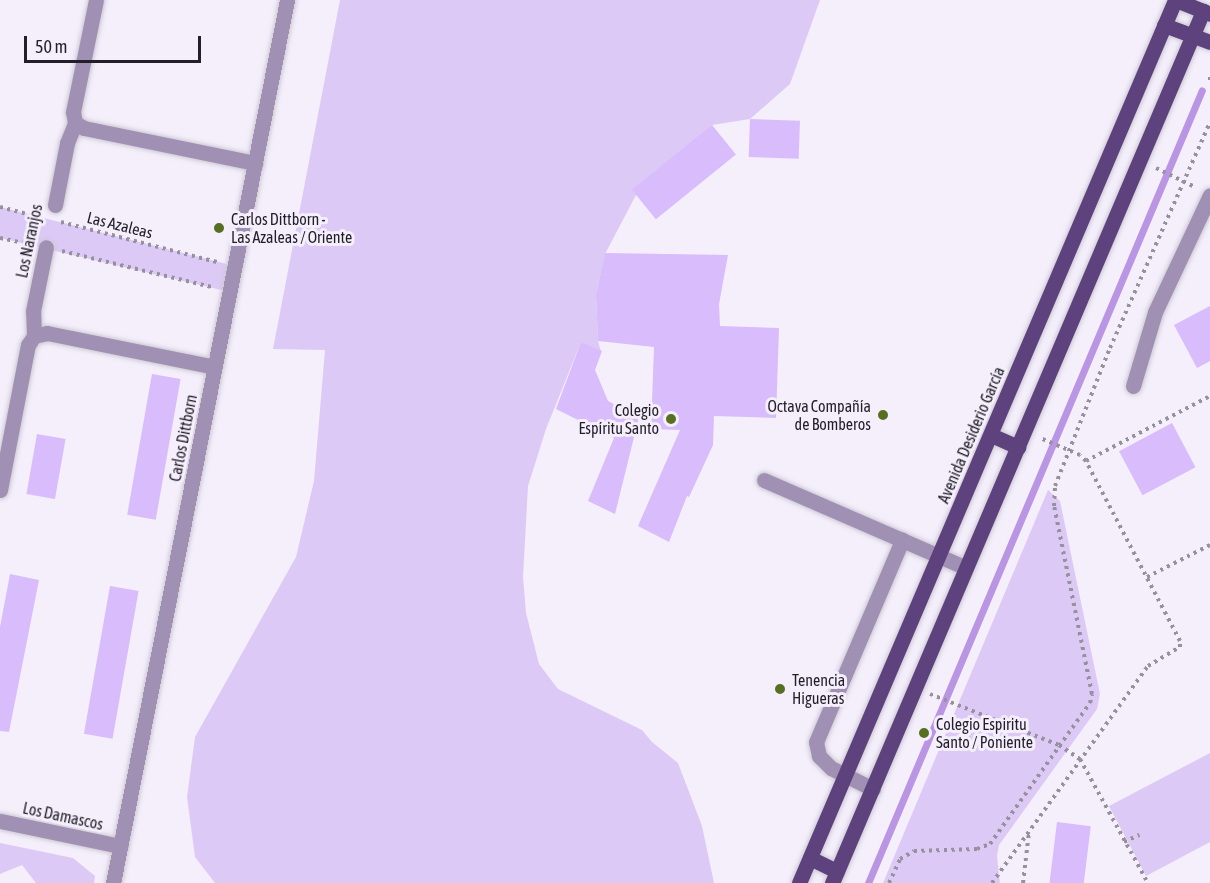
<!DOCTYPE html>
<html>
<head>
<meta charset="utf-8">
<style>
	body { margin:0 }
	#map { position:relative; width:1210px; height:883px; overflow:hidden; background:#f4effb; font-family:"Asap Condensed",sans-serif }
	div>[style] { position:absolute }
	.green>* { inset:0; background:#ddc9f6 }
	.stream>* { height:7px; margin:-3.5px; padding:0 3.5px; transform-origin:3.5px; border-radius:3.5px; background:#b995e3 }
	.building>* { inset:0; background:#d8bcfc; transform-origin:0 0 }
	.path>* { height:4px; margin-top:-2px; transform-origin:0; background:repeating-linear-gradient(90deg,#96919d 0 3px,transparent 0 7.5px) }
	.roads { filter:drop-shadow(0 0 2px #cec9d5) drop-shadow(0 0 2px #cec9d5) }
	.minor>* { height:15px; margin:-7.5px; padding:0 7.5px; transform-origin:7.5px; border-radius:7.5px; background:#a091b4 }
	.major>* { height:15px; margin:-7.5px; padding:0 7.5px; transform-origin:7.5px; border-radius:7.5px; background:#5e427d }
	.dots>* { width:16px; height:16px; translate:-50% -50%; box-sizing:border-box; border:3px solid #f4effb; border-radius:50% }
	span { translate:-50% -50%; white-space:nowrap; text-align:center; line-height:1.15; -webkit-text-stroke:6px #f4effb; paint-order:stroke }
	.poi-label { font-size:16px; color:#231e29 }
	.left { translate:0 -50%; text-align:left }
	.right { translate:-100% -50%; text-align:right }
	.street-label { font-size:16px; color:#231e29 }
	.scale { position:absolute; left:24px; top:36px; width:177px; height:27px; box-sizing:border-box; border:3px solid #231e29; border-top:0; padding-left:8px; font-size:18px; line-height:21px; white-space:nowrap; color:#231e29; -webkit-text-stroke:4px #f4effb; paint-order:stroke }
</style>
</head>
<body>
<div id="map">
	<div class="green">
		<i style="clip-path:polygon(340px 0,820px 0,790px 84px,750px 119px,712px 125px,636px 195px,605px 254px,596px 295px,598px 341px,601px 352px,581px 342px,546px 429px,528px 486px,523px 577px,526px 613px,539px 664px,558px 689px,642px 730px,652px 742px,678px 763px,702px 826px,714px 883px,215px 883px,195px 857px,187px 797px,195px 737px,296px 557px,314px 481px,325px 350px,273px 349px)"></i>
		<i style="clip-path:polygon(0 207px,235px 266px,230px 292px,0 238px)"></i>
		<i style="clip-path:polygon(1048px 490px,1060px 501px,1100px 694px,1097px 709px,999px 845px,997px 856px,1000px 883px,883px 883px)"></i>
		<i style="clip-path:polygon(1210px 753px,1210px 842px,1146px 876px,1109px 806px)"></i>
		<i style="clip-path:polygon(0 843px,73px 858px,95px 876px,94px 883px,36px 883px,22px 865px,0 874px)"></i>
	</div>
	<div class="stream">
		<i style="left:868px;top:883px;width:860px;rotate:-67.16deg"></i>
	</div>
	<div class="building">
		<i style="left:750px;top:119px;width:50px;height:38px;rotate:2deg"></i>
		<i style="left:712px;top:125px;width:38px;height:103px;rotate:51deg"></i>
		<i style="clip-path:polygon(605px 253px,728px 255px,719px 304px,720px 326px,779px 328px,776px 418px,714px 416px,713px 445px,689px 497px,687px 496px,669px 542px,638px 526px,680px 430px,651px 429px,654px 347px,598px 341px,596px 295px)"></i>
		<i style="clip-path:polygon(1210px 306px,1210px 361px,1197px 368px,1174px 325px)"></i>
		<i style="clip-path:polygon(581px 342px,602px 351px,595px 370px,608px 401px,639px 417px,615px 514px,588px 501px,614px 438px,556px 409px)"></i>
		<i style="left:152px;top:374px;width:29px;height:143px;rotate:10deg"></i>
		<i style="left:1172px;top:423px;width:50px;height:60px;rotate:62deg"></i>
		<i style="left:37px;top:434px;width:29px;height:61px;rotate:10deg"></i>
		<i style="clip-path:polygon(10px 574px,39px 580px,9px 732px,0 731px,0 627px)"></i>
		<i style="left:110px;top:586px;width:29px;height:150px;rotate:10deg"></i>
		<i style="left:1057px;top:822px;width:34px;height:62px;rotate:7deg"></i>
	</div>
	<div class="path">
		<i style="left:1210px;top:77px;width:5px;rotate:90deg"></i>
		<i style="left:1156px;top:168px;width:43px;rotate:26deg"></i>
		<i style="left:0;top:207px;width:40px;rotate:14.4deg"></i>
		<i style="left:61px;top:222px;width:161px;rotate:14.4deg"></i>
		<i style="left:0;top:238px;width:29px;rotate:12deg"></i>
		<i style="left:62px;top:251px;width:154px;rotate:13.5deg"></i>
		<i style="left:1086px;top:461px;width:140px;rotate:-27.7deg"></i>
		<i style="left:1147px;top:577px;width:71px;rotate:-26.9deg"></i>
		<i style="left:930px;top:694px;width:139px;rotate:21.6deg"></i>
		<i style="left:1059px;top:745px;width:25px;rotate:34deg"></i>
		<i style="left:1080px;top:759px;width:141px;rotate:61.3deg"></i>
		<i style="left:1124px;top:842px;width:17px;rotate:-25deg"></i>
		<i style="left:889px;top:883px;width:26px;rotate:-65deg"></i>
		<i style="left:900px;top:859px;width:16px;rotate:-30deg"></i>
		<i style="left:914px;top:851px;width:63px;rotate:-1.8deg"></i>
		<i style="left:977px;top:849px;width:14px;rotate:-21deg"></i>
		<i style="left:990px;top:844px;width:173px;rotate:-54.7deg"></i>
		<i style="left:1090px;top:703px;width:9px;rotate:-77deg"></i>
		<i style="left:1092px;top:694px;width:192px;rotate:-101.4deg"></i>
		<i style="left:1054px;top:506px;width:20px;rotate:-87deg"></i>
		<i style="left:1055px;top:486px;width:149px;rotate:-68.3deg"></i>
		<i style="left:1110px;top:348px;width:247px;rotate:-66.1deg"></i>
		<i style="left:992px;top:883px;width:267px;rotate:-54.3deg"></i>
		<i style="left:1148px;top:666px;width:37px;rotate:-31deg"></i>
		<i style="left:1180px;top:647px;width:6px;rotate:-90deg"></i>
		<i style="left:1180px;top:641px;width:203px;rotate:-117.6deg"></i>
		<i style="left:1086px;top:461px;width:8px;rotate:-135deg"></i>
		<i style="left:1080px;top:455px;width:43px;rotate:-157deg"></i>
		<i style="left:1023px;top:883px;width:51px;rotate:-83.3deg"></i>
	</div>
	<div class="roads">
		<div class="minor">
			<i style="left:75px;top:123px;width:10px;rotate:29deg"></i>
			<i style="left:84px;top:128px;width:175px;rotate:11.6deg"></i>
			<i style="left:55px;top:205px;width:63px;rotate:-79deg"></i>
			<i style="left:67px;top:143px;width:22px;rotate:-68deg"></i>
			<i style="left:75px;top:123px;width:11px;rotate:-100deg"></i>
			<i style="left:73px;top:112px;width:114px;rotate:-78.4deg"></i>
			<i style="left:34px;top:336px;width:13px;rotate:-13deg"></i>
			<i style="left:47px;top:333px;width:171px;rotate:11.4deg"></i>
			<i style="left:1133px;top:386px;width:77px;rotate:-73.4deg"></i>
			<i style="left:1155px;top:312px;width:129px;rotate:-64.8deg"></i>
			<i style="left:764px;top:480px;width:220px;rotate:23.5deg"></i>
			<i style="left:0;top:490px;width:148px;rotate:-79.1deg"></i>
			<i style="left:28px;top:345px;width:11px;rotate:-56deg"></i>
			<i style="left:34px;top:336px;width:25px;rotate:-92deg"></i>
			<i style="left:33px;top:311px;width:65px;rotate:-78.5deg"></i>
			<i style="left:873px;top:789px;width:47px;rotate:-153.4deg"></i>
			<i style="left:831px;top:768px;width:17px;rotate:-135deg"></i>
			<i style="left:819px;top:756px;width:14px;rotate:-102deg"></i>
			<i style="left:816px;top:742px;width:220px;rotate:-66.9deg"></i>
			<i style="left:0;top:821px;width:123px;rotate:11.8deg"></i>
			<i style="left:113px;top:883px;width:900px;rotate:-78.85deg"></i>
		</div>
		<div class="major">
			<i style="left:1176px;top:0;width:37px;rotate:22deg"></i>
			<i style="left:1164px;top:25px;width:49px;rotate:20.3deg"></i>
			<i style="left:991px;top:435px;width:30px;rotate:24deg"></i>
			<i style="left:810px;top:858px;width:30px;rotate:26deg"></i>
			<i style="left:799px;top:883px;width:960px;rotate:-66.93deg"></i>
			<i style="left:832px;top:883px;width:948px;rotate:-66.95deg"></i>
		</div>
	</div>
	<div class="dots">
		<i style="left:219px;top:228px;background:#576f20"></i>
		<i style="left:883px;top:415px;background:#576f20"></i>
		<i style="left:671px;top:419px;background:#576f20"></i>
		<i style="left:780px;top:689px;background:#576f20"></i>
		<i style="left:924px;top:733px;background:#576f20"></i>
	</div>
	<div class="poi-label">
		<span class="left" style="left:231px;top:228px">Carlos Dittborn -<br>Las Azaleas / Oriente</span>
		<span class="right" style="left:871px;top:415px">Octava Compañía<br>de Bomberos</span>
		<span class="right" style="left:659px;top:419px">Colegio<br>Espíritu Santo</span>
		<span class="left" style="left:792px;top:689px">Tenencia<br>Higueras</span>
		<span class="left" style="left:936px;top:733px">Colegio Espiritu<br>Santo / Poniente</span>
	</div>
	<div class="street-label">
		<span style="left:120px;top:225px;rotate:14deg">Las Azaleas</span>
		<span style="left:29px;top:241px;rotate:-78deg">Los Naranjos</span>
		<span style="left:971px;top:435px;rotate:-67deg">Avenida Desiderio García</span>
		<span style="left:183px;top:438px;rotate:-79deg">Carlos Dittborn</span>
		<span style="left:63px;top:816px;rotate:12deg">Los Damascos</span>
	</div>
	<div class="scale">50 m</div>
</div>
</body>
</html>
